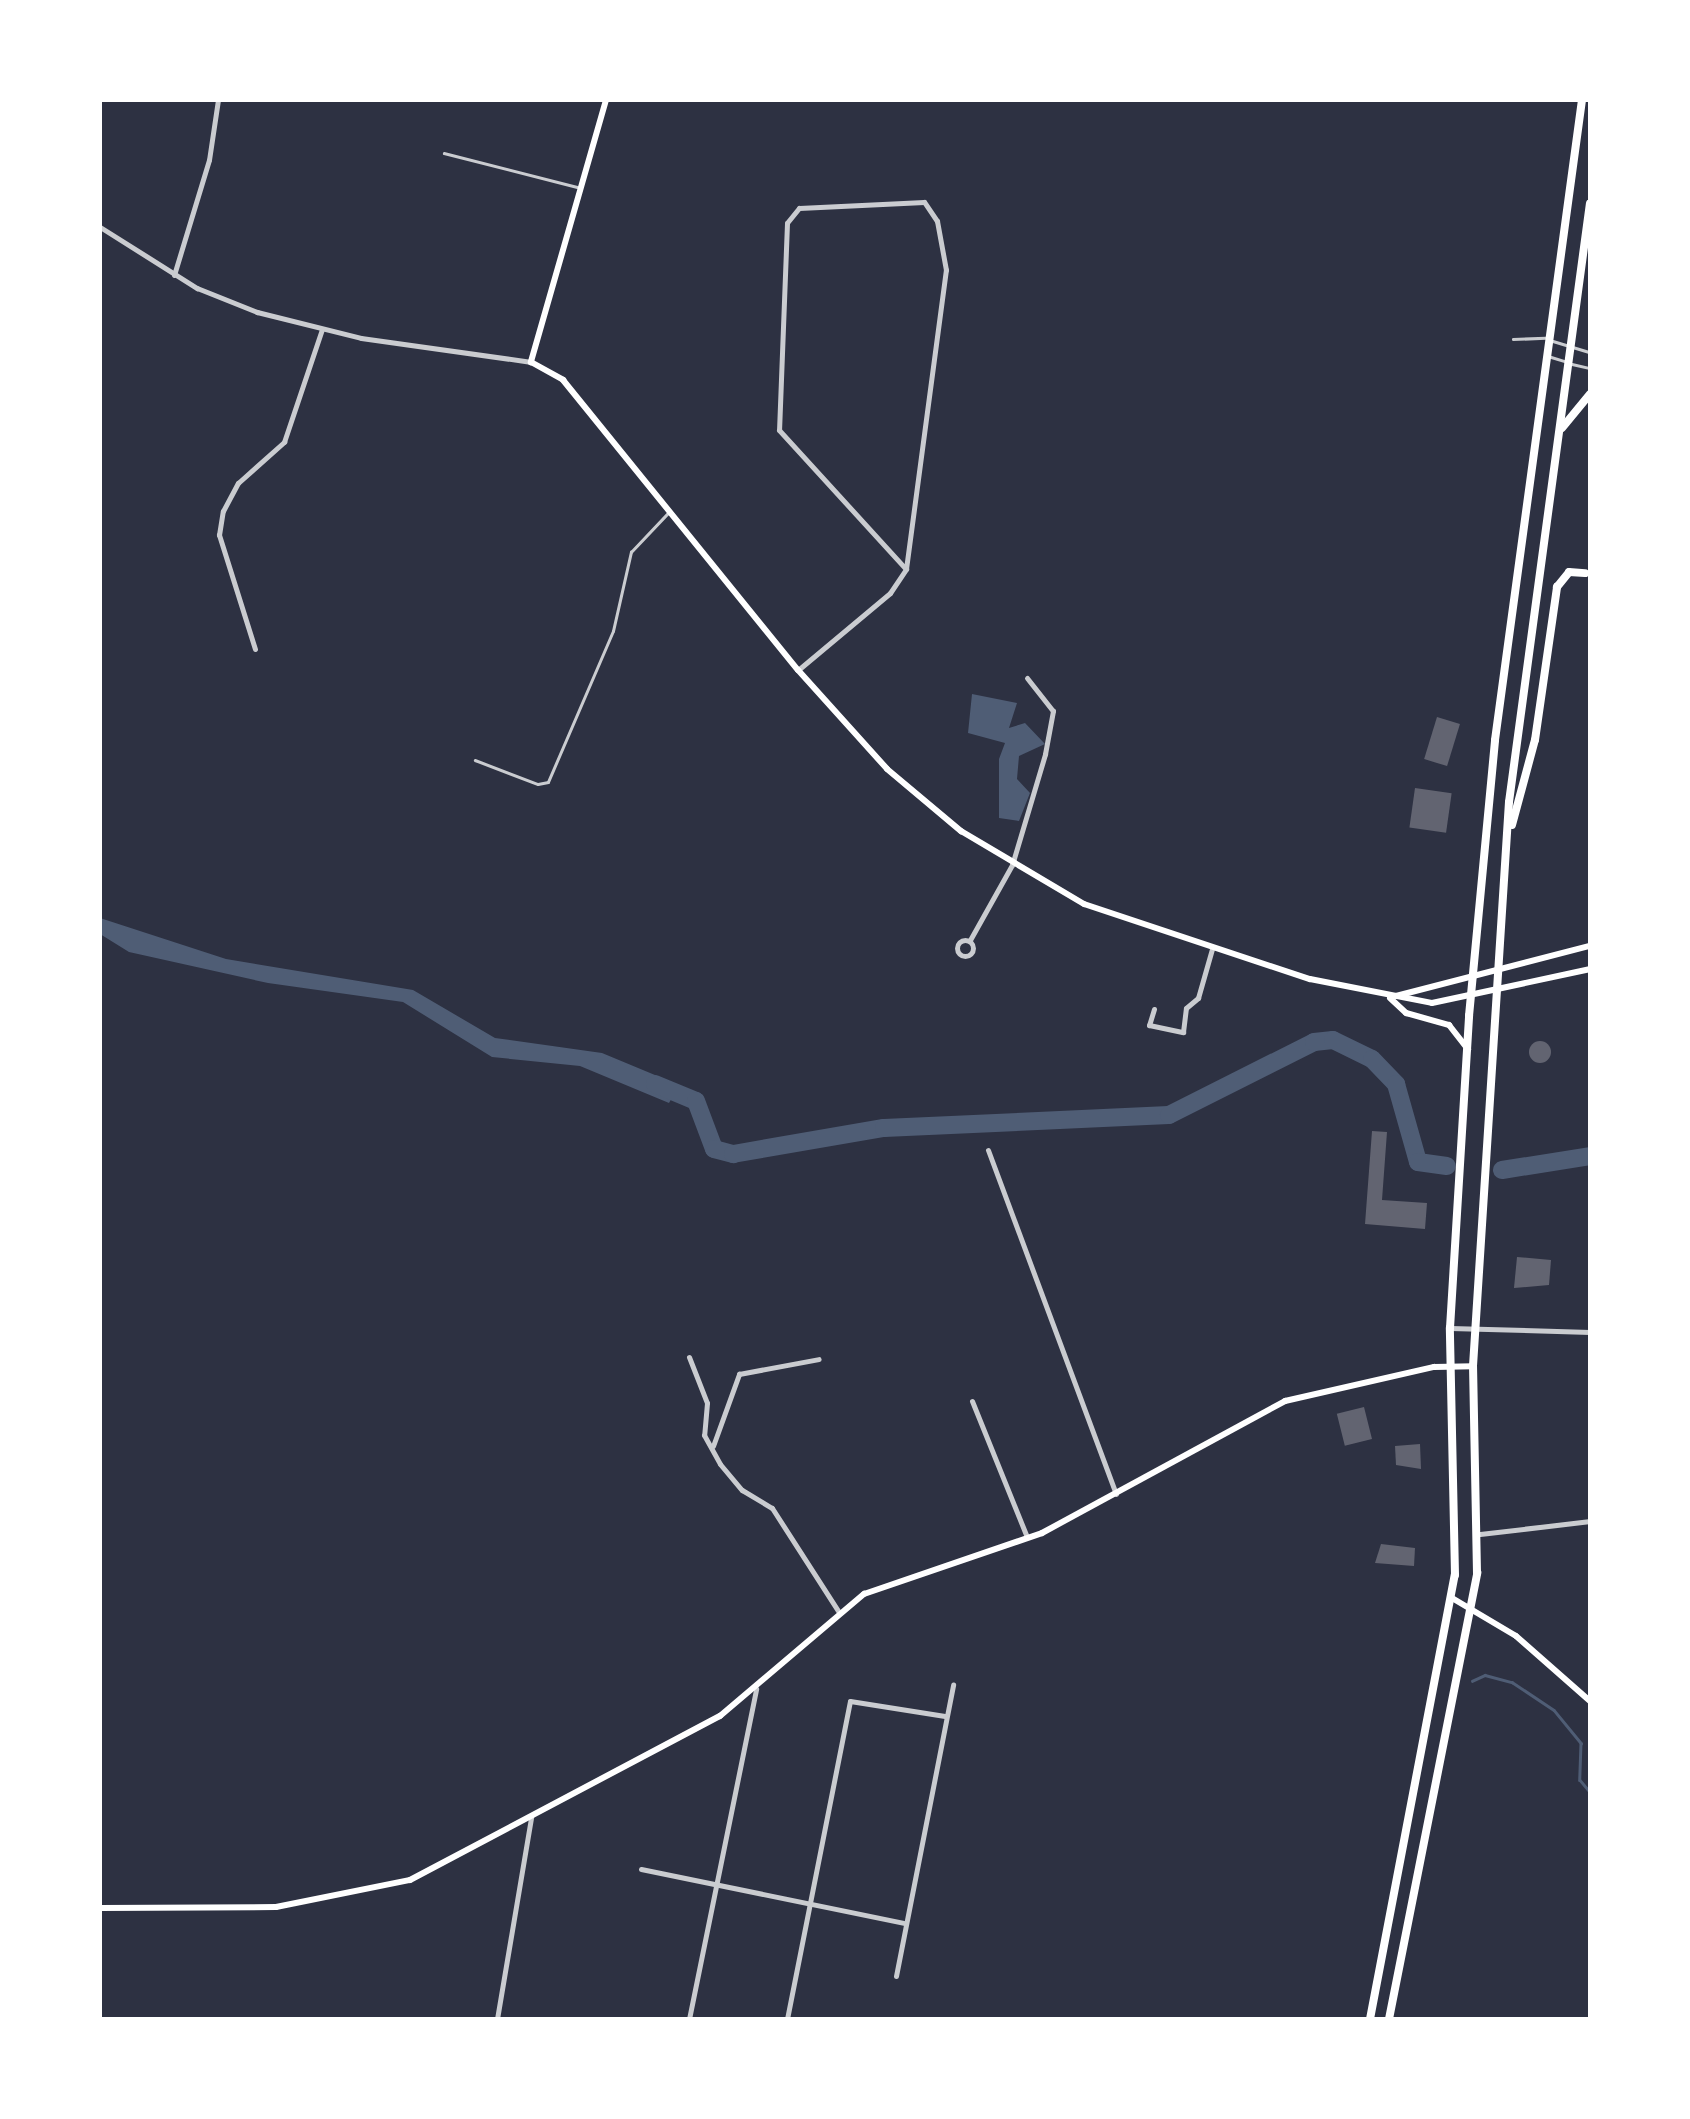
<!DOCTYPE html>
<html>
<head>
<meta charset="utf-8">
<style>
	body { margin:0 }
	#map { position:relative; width:1690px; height:2119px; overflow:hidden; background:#2d3142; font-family:Manrope,sans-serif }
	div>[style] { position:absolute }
	.water>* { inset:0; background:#4f5d75 }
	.stream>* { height:2.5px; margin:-1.25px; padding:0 1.25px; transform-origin:1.25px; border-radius:1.25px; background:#4f5d75 }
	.river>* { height:18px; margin:-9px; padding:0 9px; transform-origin:9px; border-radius:9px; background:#4f5d75 }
	.building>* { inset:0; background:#626471; transform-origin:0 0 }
	.round { border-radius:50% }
	.service>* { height:2.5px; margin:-1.25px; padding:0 1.25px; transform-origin:1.25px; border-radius:1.25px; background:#caccd0 }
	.minor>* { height:5px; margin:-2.5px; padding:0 2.5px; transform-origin:2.5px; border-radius:2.5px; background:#caccd0 }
	.minor>.ring { margin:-2.5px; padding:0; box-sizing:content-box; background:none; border:5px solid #caccd0; border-radius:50% }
	.tertiary>* { height:5px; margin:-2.5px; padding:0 2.5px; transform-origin:2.5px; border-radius:2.5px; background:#caccd0 }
	.secondary>* { height:6px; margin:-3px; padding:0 3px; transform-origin:3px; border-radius:3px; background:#fff }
	.primary>* { height:8px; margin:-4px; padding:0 4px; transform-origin:4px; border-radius:4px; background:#fff }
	span { translate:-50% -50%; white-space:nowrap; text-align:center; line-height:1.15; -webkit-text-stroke:10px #fff; paint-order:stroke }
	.frame { position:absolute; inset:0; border:102px solid #fff; pointer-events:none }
</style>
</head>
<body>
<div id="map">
	<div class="water">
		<i style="clip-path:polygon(972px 694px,1017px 703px,1009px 728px,1025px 723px,1045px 744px,1019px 756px,1017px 779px,1030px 793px,1019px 821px,999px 818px,999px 759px,1005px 743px,968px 733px)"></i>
		<i style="clip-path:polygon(100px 918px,226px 959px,413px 990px,495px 1038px,602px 1053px,679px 1085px,669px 1103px,580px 1066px,492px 1057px,403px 1002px,268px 983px,129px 952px,100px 934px)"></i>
	</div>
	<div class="stream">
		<i style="left:1472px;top:1681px;width:14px;rotate:-25deg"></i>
		<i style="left:1485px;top:1675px;width:28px;rotate:15deg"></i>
		<i style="left:1512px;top:1682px;width:50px;rotate:33.7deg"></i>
		<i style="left:1554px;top:1710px;width:43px;rotate:50.7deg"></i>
		<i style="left:1581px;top:1743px;width:37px;rotate:92deg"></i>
		<i style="left:1580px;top:1780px;width:16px;rotate:50deg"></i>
	</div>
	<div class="river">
		<i style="left:655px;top:1084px;width:44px;rotate:22.5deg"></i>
		<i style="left:696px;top:1101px;width:51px;rotate:69.4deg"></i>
		<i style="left:714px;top:1149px;width:20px;rotate:15deg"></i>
		<i style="left:733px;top:1154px;width:153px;rotate:-9.8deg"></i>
		<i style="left:884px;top:1128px;width:285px;rotate:-2.6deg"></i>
		<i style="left:1169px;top:1115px;width:162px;rotate:-26.7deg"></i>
		<i style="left:1314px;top:1042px;width:19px;rotate:-6deg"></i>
		<i style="left:1333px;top:1040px;width:43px;rotate:26deg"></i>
		<i style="left:1372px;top:1059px;width:35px;rotate:46deg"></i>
		<i style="left:1396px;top:1084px;width:81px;rotate:74.2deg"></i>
		<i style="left:1418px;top:1162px;width:29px;rotate:8deg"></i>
		<i style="left:1502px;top:1170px;width:89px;rotate:-9deg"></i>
	</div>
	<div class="building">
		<i style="left:1437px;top:717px;width:24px;height:44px;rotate:17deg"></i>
		<i style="left:1415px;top:788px;width:37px;height:40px;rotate:8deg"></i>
		<i class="round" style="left:1529px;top:1041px;width:22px;height:22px"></i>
		<i style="clip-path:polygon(1372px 1131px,1387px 1132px,1382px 1200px,1427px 1203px,1425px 1229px,1365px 1224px)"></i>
		<i style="clip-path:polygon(1517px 1257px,1551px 1260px,1549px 1285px,1514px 1288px)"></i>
		<i style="left:1364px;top:1407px;width:33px;height:28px;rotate:76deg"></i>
		<i style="clip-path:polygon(1420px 1444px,1421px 1469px,1396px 1465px,1395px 1446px)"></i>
		<i style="clip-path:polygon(1381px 1544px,1415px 1548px,1414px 1566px,1375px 1563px)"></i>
	</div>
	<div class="service">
		<i style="left:444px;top:153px;width:137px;rotate:14.3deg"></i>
		<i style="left:1513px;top:339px;width:32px;rotate:-2deg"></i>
		<i style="left:1553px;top:341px;width:39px;rotate:17deg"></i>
		<i style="left:1548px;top:356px;width:17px;rotate:17deg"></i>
		<i style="left:1572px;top:364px;width:18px;rotate:13deg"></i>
		<i style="left:475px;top:760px;width:67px;rotate:20.9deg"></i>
		<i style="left:538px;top:784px;width:10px;rotate:-11deg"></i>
		<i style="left:548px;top:782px;width:164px;rotate:-66.7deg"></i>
		<i style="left:613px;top:631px;width:81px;rotate:-77.2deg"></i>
		<i style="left:631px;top:552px;width:54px;rotate:-46.5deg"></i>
	</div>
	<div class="minor">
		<i style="left:174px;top:275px;width:120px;rotate:-73.1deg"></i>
		<i style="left:209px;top:160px;width:61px;rotate:-81.5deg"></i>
		<i style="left:255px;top:649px;width:120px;rotate:-107.5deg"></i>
		<i style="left:219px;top:535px;width:24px;rotate:-81deg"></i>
		<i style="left:223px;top:511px;width:32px;rotate:-62deg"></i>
		<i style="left:238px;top:483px;width:62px;rotate:-41.7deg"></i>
		<i style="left:284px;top:442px;width:119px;rotate:-71.4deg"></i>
		<i style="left:798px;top:670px;width:120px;rotate:-39.9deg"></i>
		<i style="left:890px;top:593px;width:29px;rotate:-56deg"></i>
		<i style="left:906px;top:569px;width:302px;rotate:-82.4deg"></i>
		<i style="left:946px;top:270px;width:50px;rotate:-100.4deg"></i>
		<i style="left:937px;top:221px;width:23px;rotate:-124deg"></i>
		<i style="left:924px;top:202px;width:125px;rotate:177.3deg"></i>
		<i style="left:799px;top:208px;width:19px;rotate:129deg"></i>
		<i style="left:787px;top:223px;width:207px;rotate:92.2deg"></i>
		<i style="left:779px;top:430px;width:188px;rotate:47.6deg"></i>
		<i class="ring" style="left:957px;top:940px;width:11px;height:11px"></i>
		<i style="left:970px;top:940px;width:86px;rotate:-60.8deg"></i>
		<i style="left:1012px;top:865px;width:116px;rotate:-73.4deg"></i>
		<i style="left:1045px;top:754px;width:44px;rotate:-79.5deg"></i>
		<i style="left:1053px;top:711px;width:42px;rotate:-128.2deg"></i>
		<i style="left:1154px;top:1009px;width:17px;rotate:107deg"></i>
		<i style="left:1149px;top:1025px;width:35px;rotate:12deg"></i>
		<i style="left:1183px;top:1032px;width:24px;rotate:-83deg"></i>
		<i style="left:1186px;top:1008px;width:16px;rotate:-40deg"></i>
		<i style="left:1198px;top:998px;width:51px;rotate:-74.1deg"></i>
		<i style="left:988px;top:1150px;width:367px;rotate:69.6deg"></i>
		<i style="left:1450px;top:1328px;width:140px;rotate:1.6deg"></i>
		<i style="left:689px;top:1357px;width:49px;rotate:68.6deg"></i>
		<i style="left:707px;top:1403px;width:32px;rotate:95deg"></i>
		<i style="left:704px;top:1435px;width:33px;rotate:61deg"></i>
		<i style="left:720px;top:1464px;width:34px;rotate:50deg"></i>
		<i style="left:742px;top:1490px;width:35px;rotate:31deg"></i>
		<i style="left:772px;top:1508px;width:122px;rotate:57.3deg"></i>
		<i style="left:972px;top:1401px;width:147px;rotate:68deg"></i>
		<i style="left:713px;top:1446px;width:77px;rotate:-70.1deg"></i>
		<i style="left:739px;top:1374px;width:81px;rotate:-10.6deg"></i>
		<i style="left:1480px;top:1534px;width:111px;rotate:-6.7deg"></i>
		<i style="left:641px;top:1869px;width:268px;rotate:11.6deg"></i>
		<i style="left:896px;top:1976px;width:297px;rotate:-78.9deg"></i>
		<i style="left:497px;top:2019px;width:205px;rotate:-80.4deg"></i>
		<i style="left:689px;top:2019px;width:337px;rotate:-78.5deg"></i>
		<i style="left:787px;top:2019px;width:324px;rotate:-78.8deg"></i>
		<i style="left:850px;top:1701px;width:96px;rotate:9deg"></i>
	</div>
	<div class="tertiary">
		<i style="left:100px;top:227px;width:115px;rotate:32.2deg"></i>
		<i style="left:197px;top:288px;width:65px;rotate:21.8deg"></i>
		<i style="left:257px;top:312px;width:107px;rotate:14deg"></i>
		<i style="left:361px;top:338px;width:172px;rotate:8deg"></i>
	</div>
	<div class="secondary">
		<i style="left:606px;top:100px;width:273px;rotate:106deg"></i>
		<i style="left:531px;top:362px;width:37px;rotate:29deg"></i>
		<i style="left:563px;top:380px;width:373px;rotate:51deg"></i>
		<i style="left:798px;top:670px;width:133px;rotate:48deg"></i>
		<i style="left:887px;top:769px;width:97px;rotate:40deg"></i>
		<i style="left:961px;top:831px;width:143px;rotate:30.7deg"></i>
		<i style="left:1084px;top:904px;width:238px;rotate:18.4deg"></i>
		<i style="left:1310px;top:979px;width:124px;rotate:11.1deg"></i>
		<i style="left:1432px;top:1003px;width:162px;rotate:-12.1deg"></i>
		<i style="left:1396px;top:996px;width:200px;rotate:-14.5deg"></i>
		<i style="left:1390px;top:998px;width:22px;rotate:43deg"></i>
		<i style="left:1406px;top:1013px;width:45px;rotate:15.6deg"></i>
		<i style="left:1449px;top:1025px;width:31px;rotate:52deg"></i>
		<i style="left:1452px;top:1598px;width:74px;rotate:30.7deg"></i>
		<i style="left:1516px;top:1636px;width:98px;rotate:41.3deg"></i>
		<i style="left:100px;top:1908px;width:176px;rotate:-0.3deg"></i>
		<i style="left:276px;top:1907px;width:137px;rotate:-11.4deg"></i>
		<i style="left:410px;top:1880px;width:351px;rotate:-27.9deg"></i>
		<i style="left:720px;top:1716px;width:189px;rotate:-40.3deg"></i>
		<i style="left:864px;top:1594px;width:188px;rotate:-18.9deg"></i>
		<i style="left:1042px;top:1533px;width:277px;rotate:-28.5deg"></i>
		<i style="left:1285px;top:1401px;width:153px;rotate:-12.9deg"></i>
		<i style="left:1434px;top:1367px;width:39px;rotate:-1deg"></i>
	</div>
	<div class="primary">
		<i style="left:1562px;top:428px;width:44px;rotate:-50.5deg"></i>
		<i style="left:1512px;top:825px;width:88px;rotate:-74.9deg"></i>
		<i style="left:1535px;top:740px;width:155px;rotate:-81.8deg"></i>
		<i style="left:1557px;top:587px;width:19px;rotate:-51deg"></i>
		<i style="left:1569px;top:572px;width:16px;rotate:4deg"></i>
		<i style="left:1370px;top:2019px;width:452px;rotate:-79.2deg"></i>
		<i style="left:1455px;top:1575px;width:247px;rotate:-91.2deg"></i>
		<i style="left:1450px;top:1328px;width:313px;rotate:-86.5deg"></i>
		<i style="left:1469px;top:1016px;width:277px;rotate:-84.6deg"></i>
		<i style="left:1495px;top:740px;width:646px;rotate:-82.26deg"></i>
		<i style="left:1389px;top:2019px;width:455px;rotate:-78.8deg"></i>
		<i style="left:1477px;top:1573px;width:207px;rotate:-91.1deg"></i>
		<i style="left:1473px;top:1366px;width:565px;rotate:-86.35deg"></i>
		<i style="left:1509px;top:802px;width:604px;rotate:-82.3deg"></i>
	</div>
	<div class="frame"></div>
</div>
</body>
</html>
